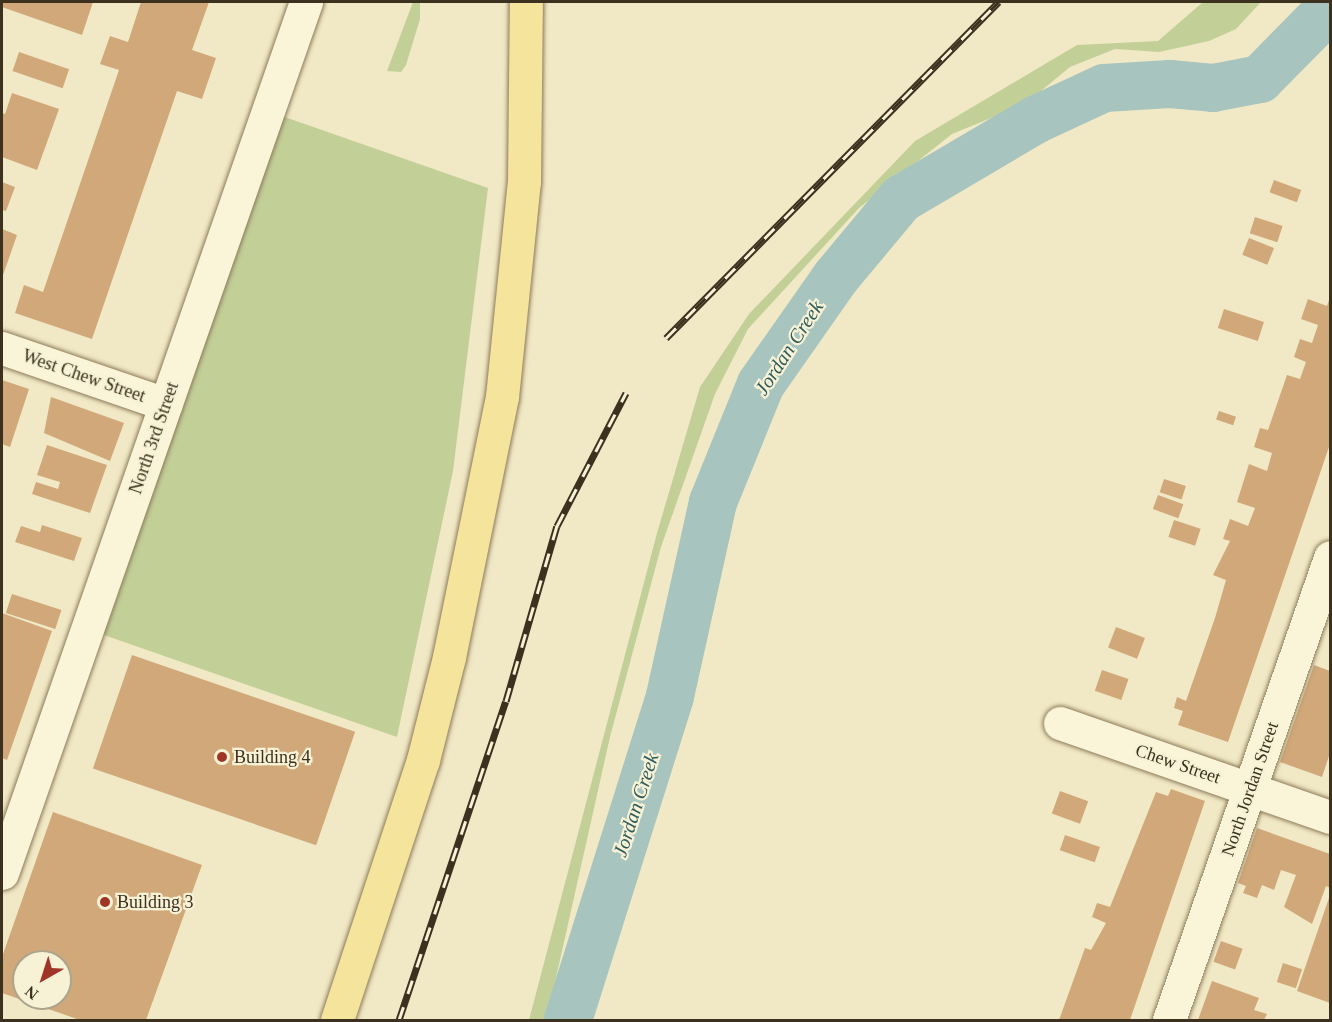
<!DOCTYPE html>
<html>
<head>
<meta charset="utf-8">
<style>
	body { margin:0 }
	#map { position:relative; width:1332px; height:1022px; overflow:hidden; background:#f1e9c5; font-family:"Times New Roman",serif }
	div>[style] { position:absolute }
	.green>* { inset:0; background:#c2d098 }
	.river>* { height:48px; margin:-24px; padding:0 24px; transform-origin:24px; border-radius:24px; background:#a7c4bf }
	.building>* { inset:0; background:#d0a879; transform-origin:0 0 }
	.roads { filter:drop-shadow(0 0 2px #8d7b5a) drop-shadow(0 0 2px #8d7b5a) }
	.minor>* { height:33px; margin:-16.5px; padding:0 16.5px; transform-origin:16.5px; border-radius:16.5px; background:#faf4d9 }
	.major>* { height:33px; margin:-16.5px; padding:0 16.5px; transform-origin:16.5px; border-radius:16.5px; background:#f5e49c }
	.rail>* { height:7px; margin-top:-3.5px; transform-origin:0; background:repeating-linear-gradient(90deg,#f7f2d5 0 14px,#3c301e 0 28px); box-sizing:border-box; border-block:2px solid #3c301e }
	.dots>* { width:16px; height:16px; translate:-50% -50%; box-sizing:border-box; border:3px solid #f7f2d5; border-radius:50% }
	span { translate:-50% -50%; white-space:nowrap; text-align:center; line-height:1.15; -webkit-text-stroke:4.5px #f7f2d5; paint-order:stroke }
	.street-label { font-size:18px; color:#3c301e }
	.poi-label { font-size:18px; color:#3c301e }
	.left { translate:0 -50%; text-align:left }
	.water-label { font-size:20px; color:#2d5a5c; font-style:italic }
	.frame { position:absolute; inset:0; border:3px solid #3c301e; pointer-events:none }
	.north { position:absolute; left:12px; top:950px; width:60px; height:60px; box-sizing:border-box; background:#f7f2d5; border:2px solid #aca48c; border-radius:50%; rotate:219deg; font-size:16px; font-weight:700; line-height:24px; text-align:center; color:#3c301e }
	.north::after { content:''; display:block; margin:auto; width:21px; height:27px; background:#9f3427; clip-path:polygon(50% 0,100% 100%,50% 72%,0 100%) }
</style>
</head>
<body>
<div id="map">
	<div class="green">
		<i style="clip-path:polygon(413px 2px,420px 2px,420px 19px,406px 65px,401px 72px,387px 71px)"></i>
		<i style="clip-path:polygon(1203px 2px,1261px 2px,1236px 29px,1209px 41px,1159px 52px,1115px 49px,1070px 67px,1025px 104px,952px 134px,859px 208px,748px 329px,715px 394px,661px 547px,610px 737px,549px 1009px,544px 1020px,529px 1020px,657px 533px,700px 387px,749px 314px,915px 141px,1077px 45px,1158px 41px)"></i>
		<i style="clip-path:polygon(279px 115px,488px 188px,453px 471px,397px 737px,101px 634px)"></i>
	</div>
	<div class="river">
		<i style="left:568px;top:1020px;width:340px;rotate:-72.5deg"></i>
		<i style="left:670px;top:696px;width:199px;rotate:-77.5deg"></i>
		<i style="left:713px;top:502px;width:127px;rotate:-67.9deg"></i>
		<i style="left:761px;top:384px;width:131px;rotate:-55deg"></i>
		<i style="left:836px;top:277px;width:102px;rotate:-50.2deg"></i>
		<i style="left:901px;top:199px;width:156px;rotate:-30.5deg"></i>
		<i style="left:1035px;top:120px;width:76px;rotate:-24.9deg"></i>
		<i style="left:1104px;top:88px;width:66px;rotate:-3.5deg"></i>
		<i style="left:1170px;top:84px;width:43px;rotate:5.3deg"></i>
		<i style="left:1213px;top:88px;width:48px;rotate:-10.8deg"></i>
		<i style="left:1260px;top:79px;width:100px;rotate:-45.4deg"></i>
	</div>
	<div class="building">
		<i style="clip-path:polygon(2px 2px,93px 2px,82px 35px,2px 7px)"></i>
		<i style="clip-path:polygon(141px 2px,209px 2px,192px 50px,216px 58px,202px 99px,177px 91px,92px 339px,15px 313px,24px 285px,43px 292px,119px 70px,100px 64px,110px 36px,128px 42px)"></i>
		<i style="left:19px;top:52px;width:53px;height:20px;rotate:19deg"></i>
		<i style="clip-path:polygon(12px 93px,59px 109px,37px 170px,2px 157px,2px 113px,5px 114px)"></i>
		<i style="left:1274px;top:180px;width:29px;height:13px;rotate:20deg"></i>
		<i style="clip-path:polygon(2px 182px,15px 187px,6px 211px,2px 210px)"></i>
		<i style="left:1255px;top:217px;width:29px;height:17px;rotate:18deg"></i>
		<i style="clip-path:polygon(2px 229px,17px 235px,2px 278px)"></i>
		<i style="left:1249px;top:238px;width:27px;height:18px;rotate:22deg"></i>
		<i style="clip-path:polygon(1330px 297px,1330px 444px,1228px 742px,1178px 725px,1183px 711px,1174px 708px,1177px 697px,1186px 701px,1215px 618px,1226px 580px,1213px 575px,1230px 541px,1223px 539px,1230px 519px,1248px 526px,1255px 508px,1237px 502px,1249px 464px,1267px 471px,1272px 453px,1254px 447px,1260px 428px,1268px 430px,1287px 375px,1300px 379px,1306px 362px,1294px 357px,1300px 339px,1312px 343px,1318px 325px,1301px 319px,1308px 299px,1327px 306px)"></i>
		<i style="left:1224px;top:309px;width:42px;height:20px;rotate:18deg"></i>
		<i style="clip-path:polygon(2px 380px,29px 389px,10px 447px,2px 444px)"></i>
		<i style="clip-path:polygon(51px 397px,124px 423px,110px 461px,44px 433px)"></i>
		<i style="left:1219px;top:411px;width:18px;height:9px;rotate:19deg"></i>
		<i style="clip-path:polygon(47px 445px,107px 465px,90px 513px,32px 494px,36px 482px,58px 489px,60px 482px,37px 475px)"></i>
		<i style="left:1164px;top:479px;width:23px;height:14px;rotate:18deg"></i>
		<i style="left:1158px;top:495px;width:27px;height:15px;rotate:20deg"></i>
		<i style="left:1174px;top:520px;width:28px;height:18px;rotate:18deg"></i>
		<i style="clip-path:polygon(42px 525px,82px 538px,74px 561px,15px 542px,21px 526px,40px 532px)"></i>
		<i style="left:12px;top:594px;width:52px;height:20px;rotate:18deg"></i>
		<i style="clip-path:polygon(2px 613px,52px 631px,7px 760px,2px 758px)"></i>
		<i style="left:1116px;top:627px;width:31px;height:22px;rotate:21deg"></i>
		<i style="left:132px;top:655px;width:236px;height:120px;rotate:19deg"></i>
		<i style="clip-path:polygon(1314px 665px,1330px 671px,1330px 753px,1322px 777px,1280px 762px)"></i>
		<i style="left:1102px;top:670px;width:28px;height:22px;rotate:19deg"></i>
		<i style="clip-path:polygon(1171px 789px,1205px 801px,1130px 1020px,1059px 1020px,1085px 948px,1091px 950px,1106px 923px,1092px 917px,1097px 903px,1110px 907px,1156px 792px,1168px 796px)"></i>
		<i style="left:1060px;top:791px;width:30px;height:24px;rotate:20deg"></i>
		<i style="clip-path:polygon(evenodd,53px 812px,202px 865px,146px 1020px,80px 1020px,2px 993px,2px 957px,53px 812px,24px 962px,60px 962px,60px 998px,24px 998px,24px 962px)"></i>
		<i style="clip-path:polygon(1257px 828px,1330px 854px,1330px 888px,1326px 886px,1312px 924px,1284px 907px,1296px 875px,1281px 870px,1274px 890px,1262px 885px,1257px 898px,1243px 893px,1246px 886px,1238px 883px)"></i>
		<i style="left:1065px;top:835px;width:37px;height:16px;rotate:19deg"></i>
		<i style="clip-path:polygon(1330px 895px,1330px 1003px,1297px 991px)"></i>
		<i style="left:1221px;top:941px;width:23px;height:22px;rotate:20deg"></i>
		<i style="left:1283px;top:963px;width:20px;height:20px;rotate:18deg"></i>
		<i style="clip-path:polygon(1212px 981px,1259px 998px,1254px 1010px,1267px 1014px,1264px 1020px,1198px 1020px)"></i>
	</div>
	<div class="roads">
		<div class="minor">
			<i style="left:2px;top:348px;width:173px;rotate:18.9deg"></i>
			<i style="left:1060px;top:723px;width:286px;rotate:19.2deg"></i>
			<i style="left:2px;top:873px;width:923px;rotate:-70.76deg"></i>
			<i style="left:1169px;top:1020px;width:490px;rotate:-70.8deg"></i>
		</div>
		<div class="major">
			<i style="left:337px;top:1020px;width:274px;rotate:-71.7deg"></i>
			<i style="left:423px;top:760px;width:106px;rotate:-75.8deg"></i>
			<i style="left:449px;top:657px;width:265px;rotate:-78.5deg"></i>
			<i style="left:502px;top:397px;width:216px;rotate:-84.2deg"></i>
			<i style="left:524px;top:182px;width:180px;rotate:-89.4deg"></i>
		</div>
	</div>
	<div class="rail">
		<i style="left:666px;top:338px;width:473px;rotate:-45.3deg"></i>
		<i style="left:399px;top:1020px;width:336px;rotate:-71.5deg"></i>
		<i style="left:506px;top:701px;width:182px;rotate:-73.8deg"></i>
		<i style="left:557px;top:526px;width:150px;rotate:-62.6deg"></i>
	</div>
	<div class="dots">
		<i style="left:222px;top:757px;background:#9f3427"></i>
		<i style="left:105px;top:902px;background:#9f3427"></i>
	</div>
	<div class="street-label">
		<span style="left:84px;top:376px;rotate:19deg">West Chew Street</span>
		<span style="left:154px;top:438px;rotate:-71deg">North 3rd Street</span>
		<span style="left:1178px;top:764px;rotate:19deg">Chew Street</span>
		<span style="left:1250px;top:789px;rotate:-71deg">North Jordan Street</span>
	</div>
	<div class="poi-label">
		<span class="left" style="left:234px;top:757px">Building 4</span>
		<span class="left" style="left:117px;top:902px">Building 3</span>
	</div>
	<div class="water-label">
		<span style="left:789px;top:348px;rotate:-57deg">Jordan Creek</span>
		<span style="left:636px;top:805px;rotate:-72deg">Jordan Creek</span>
	</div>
	<div class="frame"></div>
	<div class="north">N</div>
</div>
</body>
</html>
